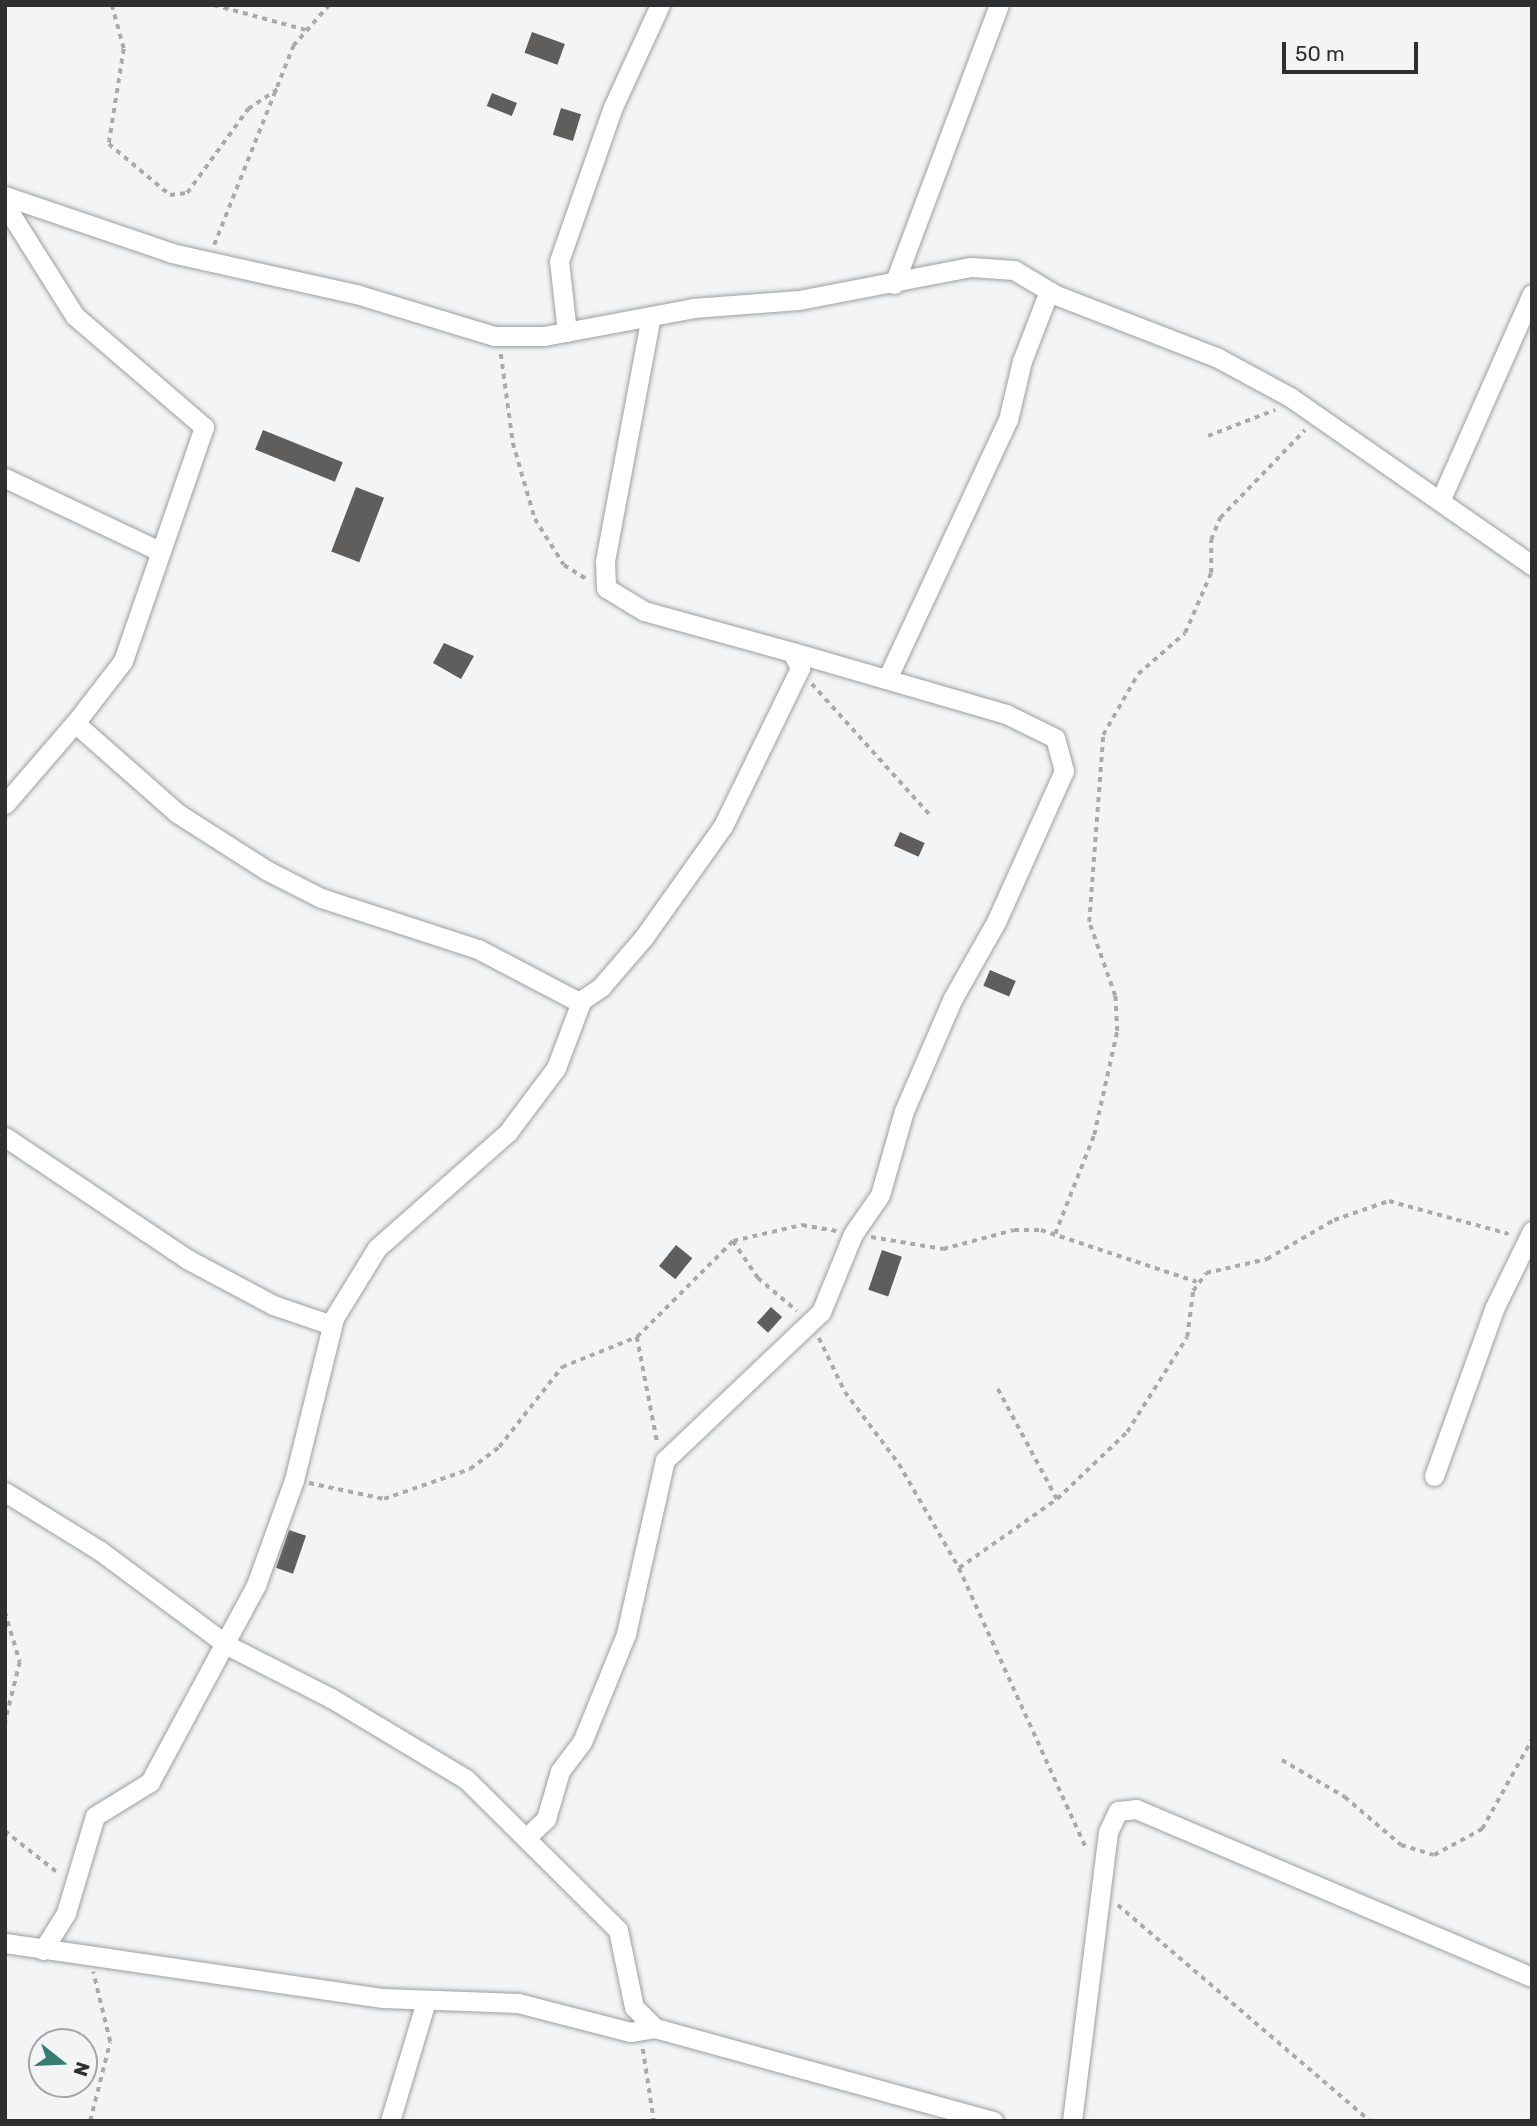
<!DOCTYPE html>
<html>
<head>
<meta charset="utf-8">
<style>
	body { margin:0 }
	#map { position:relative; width:1537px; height:2126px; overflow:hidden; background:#f2f4f5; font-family:Rubik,sans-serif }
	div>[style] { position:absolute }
	.building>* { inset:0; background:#5f5e5d; transform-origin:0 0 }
	.path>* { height:3.5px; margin-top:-1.75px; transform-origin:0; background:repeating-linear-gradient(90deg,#a8aaab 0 5px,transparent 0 10px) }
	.roads { filter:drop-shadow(0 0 2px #9e9fa0) drop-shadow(0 0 2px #9e9fa0) }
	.minor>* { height:19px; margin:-9.5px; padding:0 9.5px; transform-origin:9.5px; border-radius:9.5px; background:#fff }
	span { translate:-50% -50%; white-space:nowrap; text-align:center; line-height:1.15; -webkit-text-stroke:7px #f2f4f5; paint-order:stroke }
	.frame { position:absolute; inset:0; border:7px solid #2e2f30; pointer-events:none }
	.north { position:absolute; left:28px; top:2028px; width:70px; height:70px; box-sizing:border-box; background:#f2f4f5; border:2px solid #a4a5a6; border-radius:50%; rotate:108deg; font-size:19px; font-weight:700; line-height:28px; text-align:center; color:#2e2f30 }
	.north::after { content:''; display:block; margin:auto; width:24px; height:32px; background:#387d72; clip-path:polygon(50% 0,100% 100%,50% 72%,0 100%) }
	.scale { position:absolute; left:1282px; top:42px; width:136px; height:32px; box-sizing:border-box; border:4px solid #2e2f30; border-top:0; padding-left:9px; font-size:21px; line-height:24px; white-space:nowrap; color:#2e2f30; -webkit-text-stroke:5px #f2f4f5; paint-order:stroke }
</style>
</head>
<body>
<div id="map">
	<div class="building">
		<i style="left:532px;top:32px;width:35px;height:22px;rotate:20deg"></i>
		<i style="left:492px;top:93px;width:27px;height:14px;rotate:22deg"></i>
		<i style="left:561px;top:108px;width:21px;height:28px;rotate:17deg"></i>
		<i style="left:263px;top:430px;width:86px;height:21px;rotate:22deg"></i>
		<i style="left:356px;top:487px;width:30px;height:69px;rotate:21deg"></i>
		<i style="clip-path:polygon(444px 643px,474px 656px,461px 679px,433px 663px)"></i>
		<i style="left:900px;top:832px;width:27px;height:15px;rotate:24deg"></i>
		<i style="left:990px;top:970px;width:28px;height:17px;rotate:23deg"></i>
		<i style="left:676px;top:1245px;width:21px;height:27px;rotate:39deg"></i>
		<i style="left:882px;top:1250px;width:21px;height:42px;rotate:19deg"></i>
		<i style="left:771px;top:1307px;width:15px;height:21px;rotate:42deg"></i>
		<i style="left:289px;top:1530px;width:18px;height:40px;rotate:19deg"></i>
	</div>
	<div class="path">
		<i style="left:112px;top:5px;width:46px;rotate:74.7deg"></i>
		<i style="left:124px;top:49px;width:96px;rotate:99deg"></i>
		<i style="left:109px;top:144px;width:80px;rotate:39.9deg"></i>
		<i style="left:170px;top:195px;width:17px;rotate:-7deg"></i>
		<i style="left:187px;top:193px;width:104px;rotate:-54deg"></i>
		<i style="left:248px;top:109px;width:36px;rotate:-34deg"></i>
		<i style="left:214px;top:5px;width:95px;rotate:15.2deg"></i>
		<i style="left:214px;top:245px;width:214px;rotate:-68.3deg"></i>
		<i style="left:293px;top:46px;width:55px;rotate:-48.7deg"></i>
		<i style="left:501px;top:354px;width:90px;rotate:82.3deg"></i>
		<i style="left:513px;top:443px;width:79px;rotate:73.9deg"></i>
		<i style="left:535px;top:519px;width:54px;rotate:57.8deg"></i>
		<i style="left:564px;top:565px;width:28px;rotate:32deg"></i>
		<i style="left:1208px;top:436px;width:72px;rotate:-21.2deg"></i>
		<i style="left:812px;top:684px;width:178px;rotate:48deg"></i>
		<i style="left:1055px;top:1234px;width:106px;rotate:-68.5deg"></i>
		<i style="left:1094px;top:1135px;width:107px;rotate:-77.5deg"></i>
		<i style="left:1117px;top:1031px;width:35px;rotate:-93deg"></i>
		<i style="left:1115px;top:996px;width:78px;rotate:-109.4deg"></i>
		<i style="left:1089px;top:922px;width:188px;rotate:-85.7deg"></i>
		<i style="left:1103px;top:735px;width:70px;rotate:-60.2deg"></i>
		<i style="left:1138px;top:674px;width:62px;rotate:-41.1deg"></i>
		<i style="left:1185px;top:633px;width:65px;rotate:-66.6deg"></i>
		<i style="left:1211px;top:573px;width:33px;rotate:-90deg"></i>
		<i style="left:1211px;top:540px;width:24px;rotate:-68deg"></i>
		<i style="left:1220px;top:518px;width:122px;rotate:-46deg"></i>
		<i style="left:871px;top:1237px;width:73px;rotate:9.5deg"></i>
		<i style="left:943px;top:1249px;width:73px;rotate:-15deg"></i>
		<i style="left:1014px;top:1230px;width:27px"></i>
		<i style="left:1041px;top:1230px;width:164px;rotate:18.4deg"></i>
		<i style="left:733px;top:1241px;width:45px;rotate:56deg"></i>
		<i style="left:758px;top:1278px;width:51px;rotate:40.2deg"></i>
		<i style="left:637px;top:1337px;width:106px;rotate:79.1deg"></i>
		<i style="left:819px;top:1338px;width:60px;rotate:64.3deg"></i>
		<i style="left:845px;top:1392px;width:90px;rotate:53.1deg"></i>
		<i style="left:899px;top:1464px;width:120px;rotate:60deg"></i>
		<i style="left:959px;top:1568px;width:310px;rotate:65.6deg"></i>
		<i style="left:998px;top:1389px;width:125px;rotate:61.8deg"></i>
		<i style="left:309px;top:1483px;width:77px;rotate:12deg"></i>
		<i style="left:384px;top:1499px;width:91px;rotate:-19.2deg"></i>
		<i style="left:470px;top:1469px;width:36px;rotate:-37deg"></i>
		<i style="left:499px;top:1447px;width:102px;rotate:-51.8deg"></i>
		<i style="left:562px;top:1367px;width:81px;rotate:-21.8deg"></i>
		<i style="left:637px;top:1337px;width:136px;rotate:-45deg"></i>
		<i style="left:733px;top:1241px;width:71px;rotate:-13.1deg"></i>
		<i style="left:802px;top:1225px;width:35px;rotate:10deg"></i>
		<i style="left:959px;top:1568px;width:120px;rotate:-35.1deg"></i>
		<i style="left:1057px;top:1499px;width:97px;rotate:-43.7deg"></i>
		<i style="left:1127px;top:1432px;width:112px;rotate:-57.7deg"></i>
		<i style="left:1187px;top:1337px;width:46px;rotate:-82.6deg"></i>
		<i style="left:1193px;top:1291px;width:22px;rotate:-54deg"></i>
		<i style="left:1206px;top:1273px;width:63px;rotate:-12.9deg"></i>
		<i style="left:1267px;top:1259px;width:78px;rotate:-30.2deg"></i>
		<i style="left:1334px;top:1220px;width:58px;rotate:-19.1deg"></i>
		<i style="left:1389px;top:1201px;width:124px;rotate:15.4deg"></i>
		<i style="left:5px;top:1612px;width:52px;rotate:73.3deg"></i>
		<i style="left:20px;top:1662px;width:63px;rotate:103.8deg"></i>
		<i style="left:1282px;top:1760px;width:73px;rotate:30.4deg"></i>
		<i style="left:1345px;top:1797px;width:74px;rotate:40.6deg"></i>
		<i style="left:1401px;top:1845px;width:34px;rotate:17deg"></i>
		<i style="left:1434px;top:1855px;width:55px;rotate:-28.4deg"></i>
		<i style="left:1482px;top:1829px;width:103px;rotate:-60.9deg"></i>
		<i style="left:5px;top:1831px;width:68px;rotate:38.4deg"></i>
		<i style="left:1118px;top:1905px;width:332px;rotate:40.6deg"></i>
		<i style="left:643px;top:2049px;width:73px;rotate:81.3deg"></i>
		<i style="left:90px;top:2121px;width:81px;rotate:-75.8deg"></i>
		<i style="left:110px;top:2042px;width:72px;rotate:-103.7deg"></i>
	</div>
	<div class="roads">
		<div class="minor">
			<i style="left:5px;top:196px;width:176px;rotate:18.8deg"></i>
			<i style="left:172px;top:253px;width:189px;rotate:12.6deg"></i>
			<i style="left:356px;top:294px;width:144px;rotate:16.9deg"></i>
			<i style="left:494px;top:336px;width:50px"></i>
			<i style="left:544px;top:336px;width:152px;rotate:-10.6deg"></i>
			<i style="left:693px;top:308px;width:106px;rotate:-4.3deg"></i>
			<i style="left:799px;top:300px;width:175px;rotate:-10.9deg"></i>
			<i style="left:971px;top:267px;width:43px;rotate:4deg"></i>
			<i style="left:1014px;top:270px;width:49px;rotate:30.8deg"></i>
			<i style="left:1056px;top:295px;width:172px;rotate:21.2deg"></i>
			<i style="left:1216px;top:357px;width:84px;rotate:28.4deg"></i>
			<i style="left:1290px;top:397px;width:295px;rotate:34.8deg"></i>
			<i style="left:5px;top:205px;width:131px;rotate:57.8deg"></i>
			<i style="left:75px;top:316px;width:170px;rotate:40.7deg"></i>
			<i style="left:204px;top:427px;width:248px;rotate:109.1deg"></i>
			<i style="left:123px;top:661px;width:78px;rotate:127.7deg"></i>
			<i style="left:75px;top:723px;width:136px;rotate:41.4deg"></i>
			<i style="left:177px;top:813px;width:106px;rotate:32.6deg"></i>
			<i style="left:266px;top:870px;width:62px;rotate:27deg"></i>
			<i style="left:321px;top:898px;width:165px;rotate:18deg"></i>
			<i style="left:478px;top:949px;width:114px;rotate:27.7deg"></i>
			<i style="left:579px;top:1002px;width:27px;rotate:-34deg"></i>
			<i style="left:601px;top:987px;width:66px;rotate:-49.3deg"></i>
			<i style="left:644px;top:937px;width:136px;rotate:-54.6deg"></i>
			<i style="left:723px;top:826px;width:176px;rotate:-64deg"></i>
			<i style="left:800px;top:668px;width:18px;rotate:-117deg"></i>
			<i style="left:792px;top:652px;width:154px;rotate:-164.5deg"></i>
			<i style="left:644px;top:611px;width:44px;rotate:-148.8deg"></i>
			<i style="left:606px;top:588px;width:27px;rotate:-92deg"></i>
			<i style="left:605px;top:561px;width:249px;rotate:-79.4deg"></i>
			<i style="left:894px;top:284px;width:298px;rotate:-69.4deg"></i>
			<i style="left:567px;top:332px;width:71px;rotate:-96.4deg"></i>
			<i style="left:559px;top:261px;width:163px;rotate:-70.7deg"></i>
			<i style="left:613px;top:107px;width:112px;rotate:-65.3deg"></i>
			<i style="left:5px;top:478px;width:168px;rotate:25.3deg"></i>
			<i style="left:1441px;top:499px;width:224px;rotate:-66.1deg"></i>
			<i style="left:887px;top:679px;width:286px;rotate:-65deg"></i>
			<i style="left:1008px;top:420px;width:61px;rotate:-76.7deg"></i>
			<i style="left:1022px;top:361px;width:75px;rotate:-68.9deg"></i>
			<i style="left:5px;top:804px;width:107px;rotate:-49.2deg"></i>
			<i style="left:5px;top:1137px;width:219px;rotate:33.8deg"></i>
			<i style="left:187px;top:1259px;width:98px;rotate:28.1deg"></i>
			<i style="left:273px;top:1305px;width:62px;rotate:18.7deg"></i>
			<i style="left:1434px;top:1476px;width:177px;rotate:-70.2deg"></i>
			<i style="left:1494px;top:1309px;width:87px;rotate:-64deg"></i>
			<i style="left:5px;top:1492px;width:110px;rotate:31.7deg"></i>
			<i style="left:99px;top:1550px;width:159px;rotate:36.6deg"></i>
			<i style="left:227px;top:1645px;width:117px;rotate:27deg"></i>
			<i style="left:331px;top:1698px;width:157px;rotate:31deg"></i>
			<i style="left:466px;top:1779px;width:214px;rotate:44.8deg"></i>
			<i style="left:618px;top:1930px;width:79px;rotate:78.3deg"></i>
			<i style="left:634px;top:2007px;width:30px;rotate:45deg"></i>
			<i style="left:655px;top:2028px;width:351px;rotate:15.4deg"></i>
			<i style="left:526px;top:1838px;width:28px;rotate:-44deg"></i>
			<i style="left:546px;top:1819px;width:50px;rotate:-73.7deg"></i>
			<i style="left:560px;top:1771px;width:36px;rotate:-53deg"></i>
			<i style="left:582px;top:1742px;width:117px;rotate:-67.8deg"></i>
			<i style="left:626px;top:1634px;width:178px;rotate:-77.4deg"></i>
			<i style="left:665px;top:1460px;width:215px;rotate:-43.5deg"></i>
			<i style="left:821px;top:1312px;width:84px;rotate:-67.7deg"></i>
			<i style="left:853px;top:1234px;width:47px;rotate:-55.3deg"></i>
			<i style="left:880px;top:1195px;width:87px;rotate:-74.1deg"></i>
			<i style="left:904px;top:1111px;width:123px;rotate:-66.6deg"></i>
			<i style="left:953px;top:998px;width:87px;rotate:-60.5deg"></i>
			<i style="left:996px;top:922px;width:166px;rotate:-65.8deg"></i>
			<i style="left:1064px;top:771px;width:34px;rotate:-105deg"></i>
			<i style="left:1055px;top:738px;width:55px;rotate:-153.9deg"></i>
			<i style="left:1006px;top:714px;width:223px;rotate:-163.8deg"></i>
			<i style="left:5px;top:1943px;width:382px;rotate:8.3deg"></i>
			<i style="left:383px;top:1998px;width:135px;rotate:2.1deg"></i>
			<i style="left:518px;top:2003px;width:116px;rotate:14.5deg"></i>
			<i style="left:630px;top:2032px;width:25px;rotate:-9deg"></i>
			<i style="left:43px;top:1950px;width:44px;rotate:-58.1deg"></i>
			<i style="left:66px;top:1913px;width:101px;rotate:-73.4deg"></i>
			<i style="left:95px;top:1816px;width:65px;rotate:-31.7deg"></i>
			<i style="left:150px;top:1782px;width:224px;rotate:-61.7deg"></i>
			<i style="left:256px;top:1585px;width:112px;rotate:-70.1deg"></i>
			<i style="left:294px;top:1480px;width:167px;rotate:-76.1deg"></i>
			<i style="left:334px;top:1318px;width:82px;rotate:-58.4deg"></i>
			<i style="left:377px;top:1248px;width:175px;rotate:-41.5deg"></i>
			<i style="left:508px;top:1132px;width:80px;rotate:-53.1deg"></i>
			<i style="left:556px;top:1068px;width:71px;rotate:-69.3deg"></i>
			<i style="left:390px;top:2121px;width:125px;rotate:-73.3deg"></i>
			<i style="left:1072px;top:2121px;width:291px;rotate:-82.9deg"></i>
			<i style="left:1108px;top:1832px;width:23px;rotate:-65deg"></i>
			<i style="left:1118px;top:1811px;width:18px;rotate:-6deg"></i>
			<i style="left:1136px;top:1809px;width:430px;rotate:23deg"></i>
		</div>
	</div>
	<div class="frame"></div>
	<div class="north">N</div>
	<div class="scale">50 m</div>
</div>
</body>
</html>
